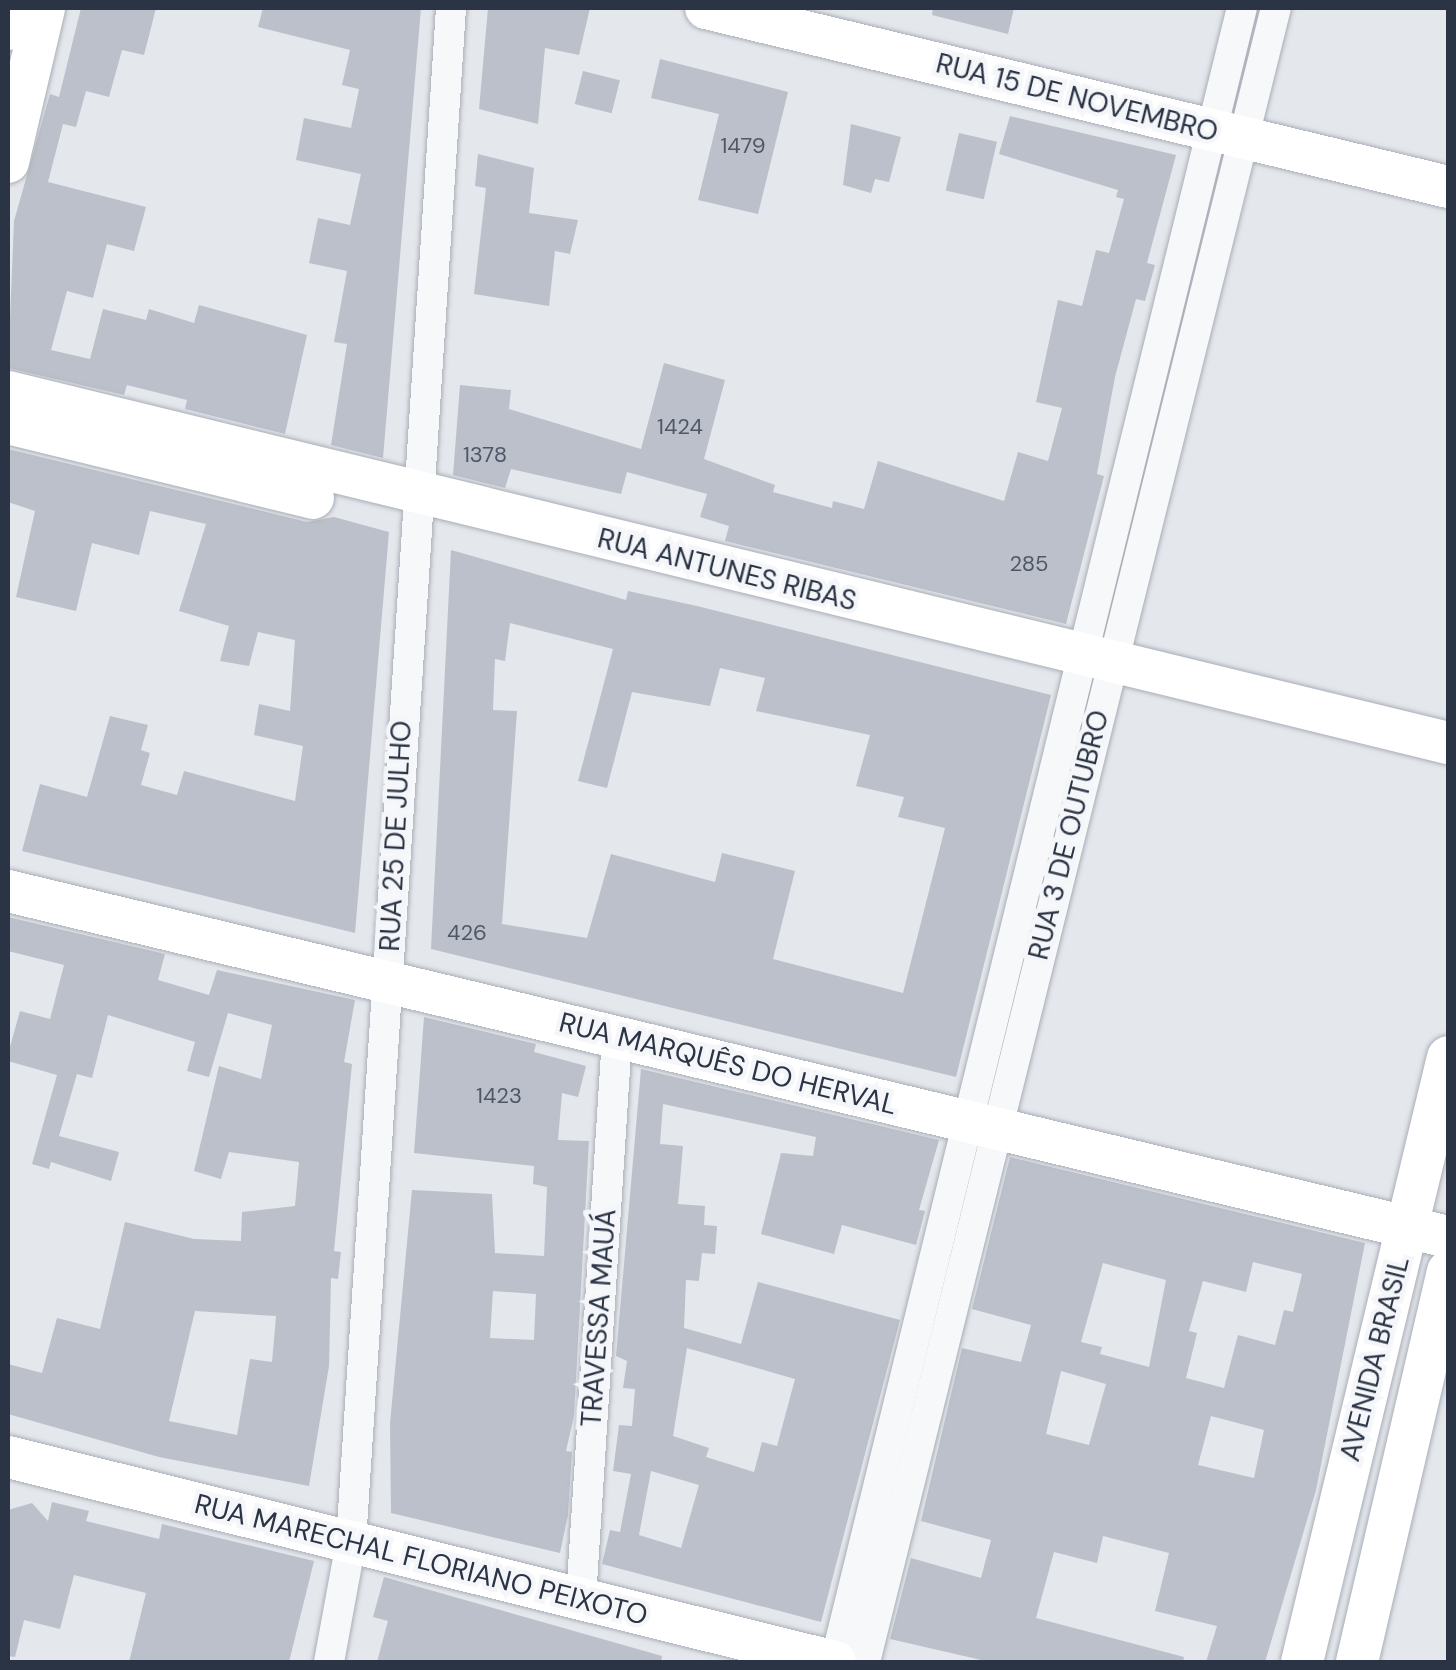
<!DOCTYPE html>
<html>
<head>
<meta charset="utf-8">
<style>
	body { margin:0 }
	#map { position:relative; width:1456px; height:1670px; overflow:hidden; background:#e4e7ec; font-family:"DM Sans",sans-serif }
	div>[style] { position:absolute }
	.building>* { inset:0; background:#bbc0ca; transform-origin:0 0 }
	.roads { filter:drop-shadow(0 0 2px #a9aeb7) drop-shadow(0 0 2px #a9aeb7) }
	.street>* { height:30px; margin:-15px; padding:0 15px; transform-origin:15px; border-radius:15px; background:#f7f8fa }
	.secondary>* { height:42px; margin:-21px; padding:0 21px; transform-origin:21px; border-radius:21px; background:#fff }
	span { translate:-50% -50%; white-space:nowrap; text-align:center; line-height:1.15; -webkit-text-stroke:9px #f4f6f9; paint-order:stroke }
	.number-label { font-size:22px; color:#4f5766 }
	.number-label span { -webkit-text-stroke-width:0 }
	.street-label { font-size:28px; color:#2b3445 }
	.frame { position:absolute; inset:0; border:10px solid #2b3445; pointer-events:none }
</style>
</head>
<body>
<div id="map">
	<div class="building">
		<i style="clip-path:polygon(81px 8px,156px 8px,144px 55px,122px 50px,109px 97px,86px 91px,76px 127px,63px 124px,48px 182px,146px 207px,134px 251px,107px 244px,93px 298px,67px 291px,51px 350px,90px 359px,103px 309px,146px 320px,149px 309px,194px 323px,199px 305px,307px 335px,285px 434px,185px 409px,187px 400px,127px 385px,124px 395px,8px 368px,14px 221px,50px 94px,59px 97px)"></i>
		<i style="clip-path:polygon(263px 8px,421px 8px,383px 458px,331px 445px,347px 344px,334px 342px,347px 271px,309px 263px,318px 218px,350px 225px,361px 174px,296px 160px,304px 118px,351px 128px,359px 89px,342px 85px,350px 50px,258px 27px)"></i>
		<i style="clip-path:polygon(488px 8px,590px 8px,579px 55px,545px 48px,538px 124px,479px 109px)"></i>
		<i style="clip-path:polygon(933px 8px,1014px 8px,1008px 34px,932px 15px)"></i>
		<i style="clip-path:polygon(660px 59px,788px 92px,758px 214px,698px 200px,719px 114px,651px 98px)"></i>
		<i style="left:583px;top:71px;width:38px;height:34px;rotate:14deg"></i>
		<i style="clip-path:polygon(1010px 116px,1176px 155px,1147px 263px,1155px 265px,1145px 301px,1136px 299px,1115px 377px,1097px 474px,1104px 476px,1066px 624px,725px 541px,729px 526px,700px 517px,707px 494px,627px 472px,621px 494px,511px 469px,505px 488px,453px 475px,460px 385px,511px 390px,509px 409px,641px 449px,664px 363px,725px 380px,704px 459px,775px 485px,773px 492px,832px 508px,833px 501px,864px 509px,878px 461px,1004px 501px,1018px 452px,1048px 461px,1062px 408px,1036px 402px,1058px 300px,1082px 306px,1096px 250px,1109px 253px,1124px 199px,1116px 197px,1118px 190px,999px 154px)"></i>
		<i style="clip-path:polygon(851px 124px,901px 137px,889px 182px,875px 179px,871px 193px,843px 185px)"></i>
		<i style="left:959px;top:133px;width:39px;height:59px;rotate:13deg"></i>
		<i style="clip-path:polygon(478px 154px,534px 168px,529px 213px,578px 220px,570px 254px,555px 251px,549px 306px,474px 294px,486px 188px,475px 186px)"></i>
		<i style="clip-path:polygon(8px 449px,307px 522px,334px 517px,389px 532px,355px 933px,22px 851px,40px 784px,87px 797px,110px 716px,148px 725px,141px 750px,150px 753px,141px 785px,177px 795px,184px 771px,295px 801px,303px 746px,254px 735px,259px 704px,290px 711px,295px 640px,258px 632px,249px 666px,220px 661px,229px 626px,179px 611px,206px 524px,150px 511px,139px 555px,92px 543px,76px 611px,16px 597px,35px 511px,8px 502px)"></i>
		<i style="clip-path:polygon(evenodd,451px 550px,626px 600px,628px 591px,697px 606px,1051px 695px,956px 1077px,431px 949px,451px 550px,510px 623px,613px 649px,578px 781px,607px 788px,632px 692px,710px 706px,720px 668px,765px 678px,756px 711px,870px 735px,856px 786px,904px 797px,898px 817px,945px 828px,903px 993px,773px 959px,795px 871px,722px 853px,715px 882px,611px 854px,587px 938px,502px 924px,517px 711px,493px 710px,495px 659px,505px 661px,510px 623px)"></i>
		<i style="clip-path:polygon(evenodd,8px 917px,165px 954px,158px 980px,209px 995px,217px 970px,355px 1000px,344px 1062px,352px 1064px,334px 1251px,341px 1252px,338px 1279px,331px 1278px,329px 1366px,309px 1486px,159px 1457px,8px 1414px,8px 1364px,42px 1373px,57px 1318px,100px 1329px,125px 1222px,194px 1239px,241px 1241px,242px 1212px,295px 1206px,299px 1162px,229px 1152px,221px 1179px,194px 1171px,219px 1066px,261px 1079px,272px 1025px,228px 1013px,209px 1077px,187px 1071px,195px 1042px,108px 1015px,92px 1078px,77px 1074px,59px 1136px,119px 1152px,111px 1181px,51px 1162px,49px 1169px,32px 1164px,57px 1075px,8px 1061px,8px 1054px,20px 1011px,50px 1019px,64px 965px,8px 951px,8px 917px,195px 1311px,276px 1316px,272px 1362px,250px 1359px,237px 1435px,169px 1421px,195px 1311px)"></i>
		<i style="clip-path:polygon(evenodd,424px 1017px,536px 1044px,534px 1052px,586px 1066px,578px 1097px,562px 1093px,558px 1140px,589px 1141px,574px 1416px,566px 1451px,572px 1452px,568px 1515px,560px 1553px,391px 1513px,390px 1423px,412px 1190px,492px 1194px,495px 1253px,544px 1256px,547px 1187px,533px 1184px,534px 1166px,414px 1153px,424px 1017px,493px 1291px,536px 1294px,534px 1340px,490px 1338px,493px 1291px)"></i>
		<i style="clip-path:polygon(evenodd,641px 1069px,939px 1140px,919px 1210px,925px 1211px,916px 1245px,842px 1225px,834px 1254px,761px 1234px,781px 1153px,813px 1156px,816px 1137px,663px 1104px,660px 1144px,683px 1146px,678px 1204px,705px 1206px,704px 1225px,717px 1226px,715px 1254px,702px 1253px,699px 1281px,686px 1280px,684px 1328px,741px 1344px,758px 1282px,900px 1320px,821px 1622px,602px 1564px,610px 1530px,620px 1532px,631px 1474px,613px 1471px,619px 1425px,632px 1426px,635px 1389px,623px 1388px,627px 1361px,616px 1356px,641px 1069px,687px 1348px,795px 1379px,777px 1446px,762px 1442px,754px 1472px,706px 1457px,709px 1448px,673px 1436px,687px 1348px,641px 1069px,651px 1471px,699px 1485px,681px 1548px,639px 1535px,651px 1471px)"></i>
		<i style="clip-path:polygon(evenodd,1010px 1157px,1365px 1243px,1316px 1490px,1265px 1662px,1206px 1662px,1217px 1626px,1155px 1611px,1169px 1553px,1103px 1536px,1097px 1563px,1054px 1552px,1036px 1618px,1184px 1657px,1183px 1662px,990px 1662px,890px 1639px,911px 1558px,981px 1578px,991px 1540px,921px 1521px,962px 1348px,1021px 1362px,1031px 1325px,972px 1309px,1010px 1157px,1253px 1262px,1302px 1274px,1293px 1312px,1284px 1310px,1275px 1345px,1238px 1335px,1224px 1388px,1186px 1378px,1197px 1333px,1189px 1331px,1203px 1281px,1246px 1292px,1253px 1262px,1010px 1157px,1103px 1263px,1166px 1280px,1149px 1367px,1100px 1354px,1102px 1347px,1081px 1342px,1103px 1263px,1010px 1157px,1061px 1371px,1106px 1384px,1089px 1445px,1046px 1434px,1061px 1371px,1010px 1157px,1211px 1416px,1264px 1430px,1254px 1478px,1198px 1465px,1211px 1416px)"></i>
		<i style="clip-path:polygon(52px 1502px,89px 1511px,86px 1521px,159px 1539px,162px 1524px,314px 1561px,289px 1662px,129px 1662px,146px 1593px,74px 1575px,60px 1629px,24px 1620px,15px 1657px,8px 1656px,8px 1510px,32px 1503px,48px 1521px)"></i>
		<i style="clip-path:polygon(384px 1577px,662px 1656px,661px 1662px,377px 1662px,388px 1621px,373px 1617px)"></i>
	</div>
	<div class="roads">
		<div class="street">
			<i style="left:581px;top:1599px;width:563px;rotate:-86.33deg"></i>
			<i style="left:329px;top:1662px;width:122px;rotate:-79.6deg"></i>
			<i style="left:351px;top:1542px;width:1537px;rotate:-86.27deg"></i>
			<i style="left:835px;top:1662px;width:1703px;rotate:-76.18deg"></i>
			<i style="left:865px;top:1662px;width:1704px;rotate:-76.05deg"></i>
		</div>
		<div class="secondary">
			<i style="left:706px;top:8px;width:763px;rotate:13.56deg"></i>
			<i style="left:8px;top:29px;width:22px;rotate:-77deg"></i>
			<i style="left:8px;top:162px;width:158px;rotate:-76.8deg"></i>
			<i style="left:8px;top:392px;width:1482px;rotate:13.7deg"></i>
			<i style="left:8px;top:423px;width:314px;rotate:13.8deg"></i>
			<i style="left:8px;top:891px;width:1481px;rotate:13.51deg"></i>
			<i style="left:8px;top:1457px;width:852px;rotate:13.92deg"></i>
			<i style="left:1302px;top:1662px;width:622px;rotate:-76.43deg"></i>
			<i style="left:1357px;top:1662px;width:401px;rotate:-76.9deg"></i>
		</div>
	</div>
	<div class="number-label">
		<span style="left:743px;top:146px">1479</span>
		<span style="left:680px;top:427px">1424</span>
		<span style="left:485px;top:455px">1378</span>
		<span style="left:1029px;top:564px">285</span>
		<span style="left:467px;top:933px">426</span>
		<span style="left:499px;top:1096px">1423</span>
	</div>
	<div class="street-label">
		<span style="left:1077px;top:98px;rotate:14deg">RUA 15 DE NOVEMBRO</span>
		<span style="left:727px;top:570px;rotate:14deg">RUA ANTUNES RIBAS</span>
		<span style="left:1069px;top:835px;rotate:-76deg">RUA 3 DE OUTUBRO</span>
		<span style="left:396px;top:836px;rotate:-87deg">RUA 25 DE JULHO</span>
		<span style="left:728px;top:1064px;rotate:14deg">RUA MARQUÊS DO HERVAL</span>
		<span style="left:599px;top:1318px;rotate:-86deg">TRAVESSA MAUÁ</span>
		<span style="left:1375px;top:1359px;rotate:-76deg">AVENIDA BRASIL</span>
		<span style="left:421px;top:1560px;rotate:14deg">RUA MARECHAL FLORIANO PEIXOTO</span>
	</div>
	<div class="frame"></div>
</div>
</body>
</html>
